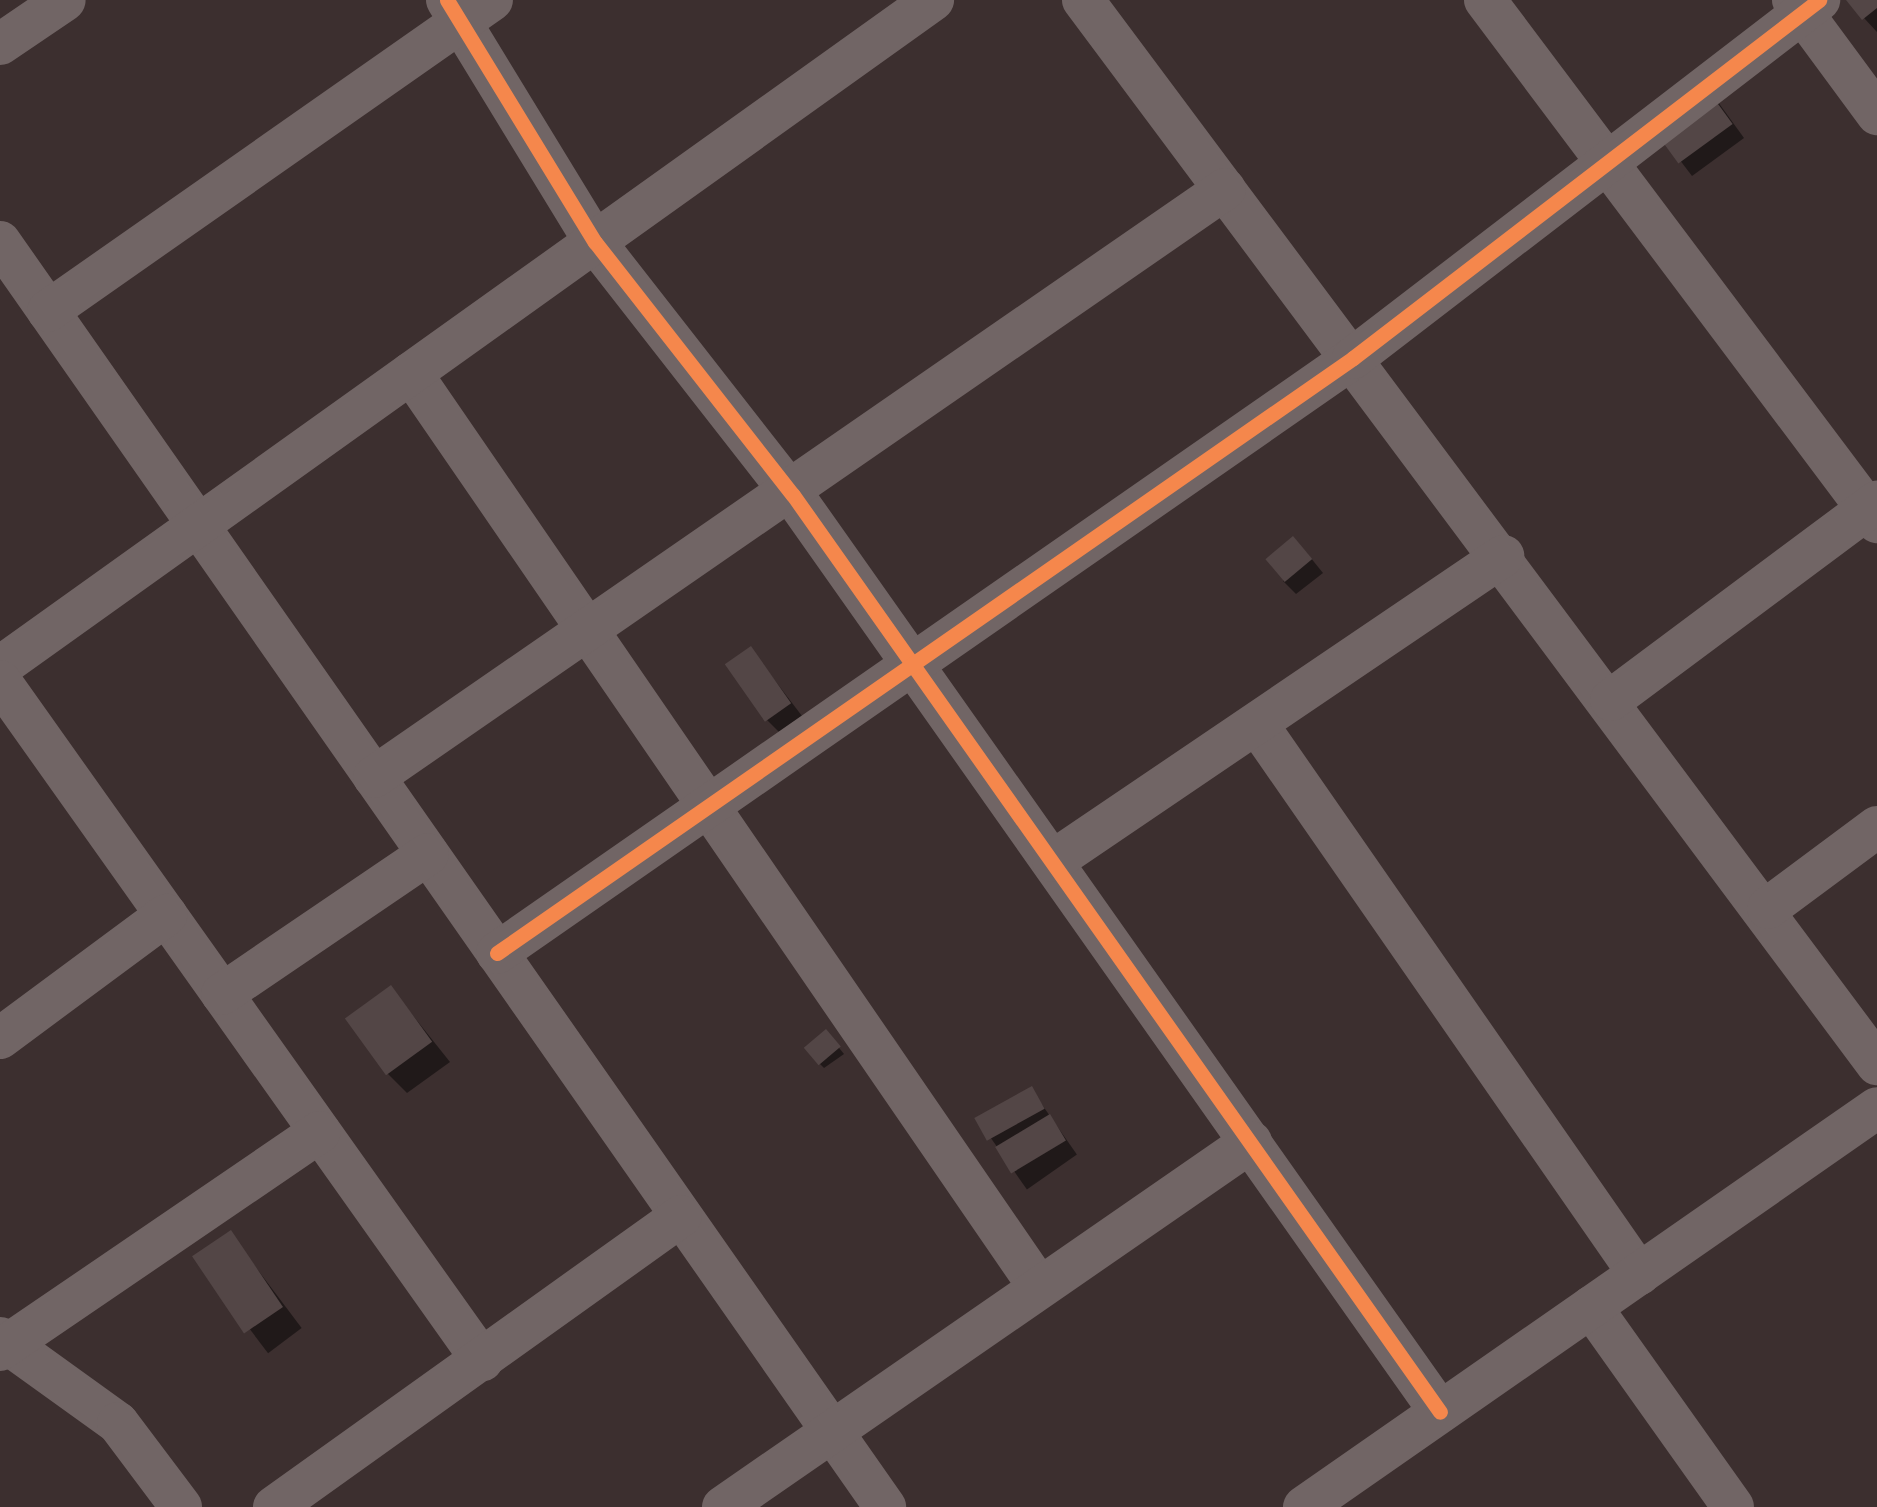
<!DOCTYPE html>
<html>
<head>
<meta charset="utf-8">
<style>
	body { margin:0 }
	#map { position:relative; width:1877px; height:1507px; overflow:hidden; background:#3c2f2f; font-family:"Source Serif 4",serif }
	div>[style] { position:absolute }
	.shadow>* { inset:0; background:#0007; transform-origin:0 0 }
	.building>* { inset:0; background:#534646; transform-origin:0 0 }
	.minor>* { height:42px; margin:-21px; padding:0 21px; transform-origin:21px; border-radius:21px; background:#716565 }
	.cycleway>* { height:15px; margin:-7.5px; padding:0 7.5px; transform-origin:7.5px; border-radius:7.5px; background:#f5874c }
	span { translate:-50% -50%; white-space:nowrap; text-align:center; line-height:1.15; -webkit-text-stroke:10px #42292a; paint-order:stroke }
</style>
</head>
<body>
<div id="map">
	<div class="shadow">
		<i style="clip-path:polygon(1849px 0,1877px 0,1877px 32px,1864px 18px)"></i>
		<i style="clip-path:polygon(1718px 102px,1744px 138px,1692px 176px,1654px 126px)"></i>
		<i style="clip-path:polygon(1306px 552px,1323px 573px,1296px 594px,1283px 581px)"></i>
		<i style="clip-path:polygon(751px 649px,802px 716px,779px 732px,766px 719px)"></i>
		<i style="clip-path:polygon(391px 988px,450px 1062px,407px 1093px,387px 1073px)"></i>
		<i style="clip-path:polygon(831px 1038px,844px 1054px,824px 1068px,818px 1062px)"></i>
		<i style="left:1031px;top:1089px;width:80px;height:61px;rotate:55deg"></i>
		<i style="left:230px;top:1233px;width:119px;height:42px;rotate:53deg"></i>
	</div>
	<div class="building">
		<i style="clip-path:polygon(1846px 0,1877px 0,1877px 8px,1862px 20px)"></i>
		<i style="left:1705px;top:86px;width:47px;height:67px;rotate:54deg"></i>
		<i style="left:1293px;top:536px;width:30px;height:36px;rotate:50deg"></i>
		<i style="left:751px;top:646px;width:70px;height:32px;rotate:55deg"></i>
		<i style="left:391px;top:985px;width:70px;height:57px;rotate:54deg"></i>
		<i style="left:826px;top:1029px;width:23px;height:29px;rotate:50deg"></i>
		<i style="left:1032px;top:1086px;width:26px;height:66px;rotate:61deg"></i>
		<i style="left:1050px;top:1114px;width:31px;height:64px;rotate:59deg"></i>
		<i style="left:231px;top:1230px;width:93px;height:47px;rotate:56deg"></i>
	</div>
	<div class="minor">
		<i style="left:447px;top:0;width:284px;rotate:58.6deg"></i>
		<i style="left:595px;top:242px;width:321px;rotate:52deg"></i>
		<i style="left:793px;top:495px;width:1122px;rotate:54.79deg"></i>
		<i style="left:1083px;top:0;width:1328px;rotate:53.27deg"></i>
		<i style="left:1485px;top:0;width:653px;rotate:53.09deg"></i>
		<i style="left:1793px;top:0;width:142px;rotate:53.6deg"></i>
		<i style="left:0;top:44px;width:78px;rotate:-34.1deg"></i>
		<i style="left:0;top:242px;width:1544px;rotate:55.02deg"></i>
		<i style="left:48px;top:311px;width:542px;rotate:-35.01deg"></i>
		<i style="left:411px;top:373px;width:1109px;rotate:55.51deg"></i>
		<i style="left:0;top:667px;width:1147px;rotate:-35.56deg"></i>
		<i style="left:0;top:681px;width:833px;rotate:54.63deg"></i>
		<i style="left:1611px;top:700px;width:332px;rotate:-36.7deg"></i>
		<i style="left:1257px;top:724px;width:670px;rotate:55.22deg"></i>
		<i style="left:374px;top:777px;width:1034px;rotate:-34.64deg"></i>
		<i style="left:1053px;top:861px;width:544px;rotate:-34.13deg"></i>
		<i style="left:1768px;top:908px;width:136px;rotate:-36.6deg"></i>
		<i style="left:497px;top:953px;width:1042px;rotate:-34.8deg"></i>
		<i style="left:1353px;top:358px;width:588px;rotate:-37.53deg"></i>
		<i style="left:222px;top:994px;width:249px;rotate:-34.2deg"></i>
		<i style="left:0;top:1038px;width:207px;rotate:-36.5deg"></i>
		<i style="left:1591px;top:1307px;width:245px;rotate:54.6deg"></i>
		<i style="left:0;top:1338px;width:145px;rotate:35.8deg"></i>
		<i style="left:118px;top:1423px;width:105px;rotate:53.1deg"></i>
		<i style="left:0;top:1350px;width:387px;rotate:-34.3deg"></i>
		<i style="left:274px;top:1507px;width:500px;rotate:-35.56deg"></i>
		<i style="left:723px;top:1507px;width:642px;rotate:-34.66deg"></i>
		<i style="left:1304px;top:1507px;width:698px;rotate:-34.85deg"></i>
	</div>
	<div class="cycleway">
		<i style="left:447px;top:0;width:284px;rotate:58.6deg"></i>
		<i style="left:595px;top:242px;width:321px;rotate:52deg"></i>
		<i style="left:793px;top:495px;width:1122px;rotate:54.79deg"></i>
		<i style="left:497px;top:953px;width:1042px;rotate:-34.8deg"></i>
		<i style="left:1353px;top:358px;width:588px;rotate:-37.53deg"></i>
	</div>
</div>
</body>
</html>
